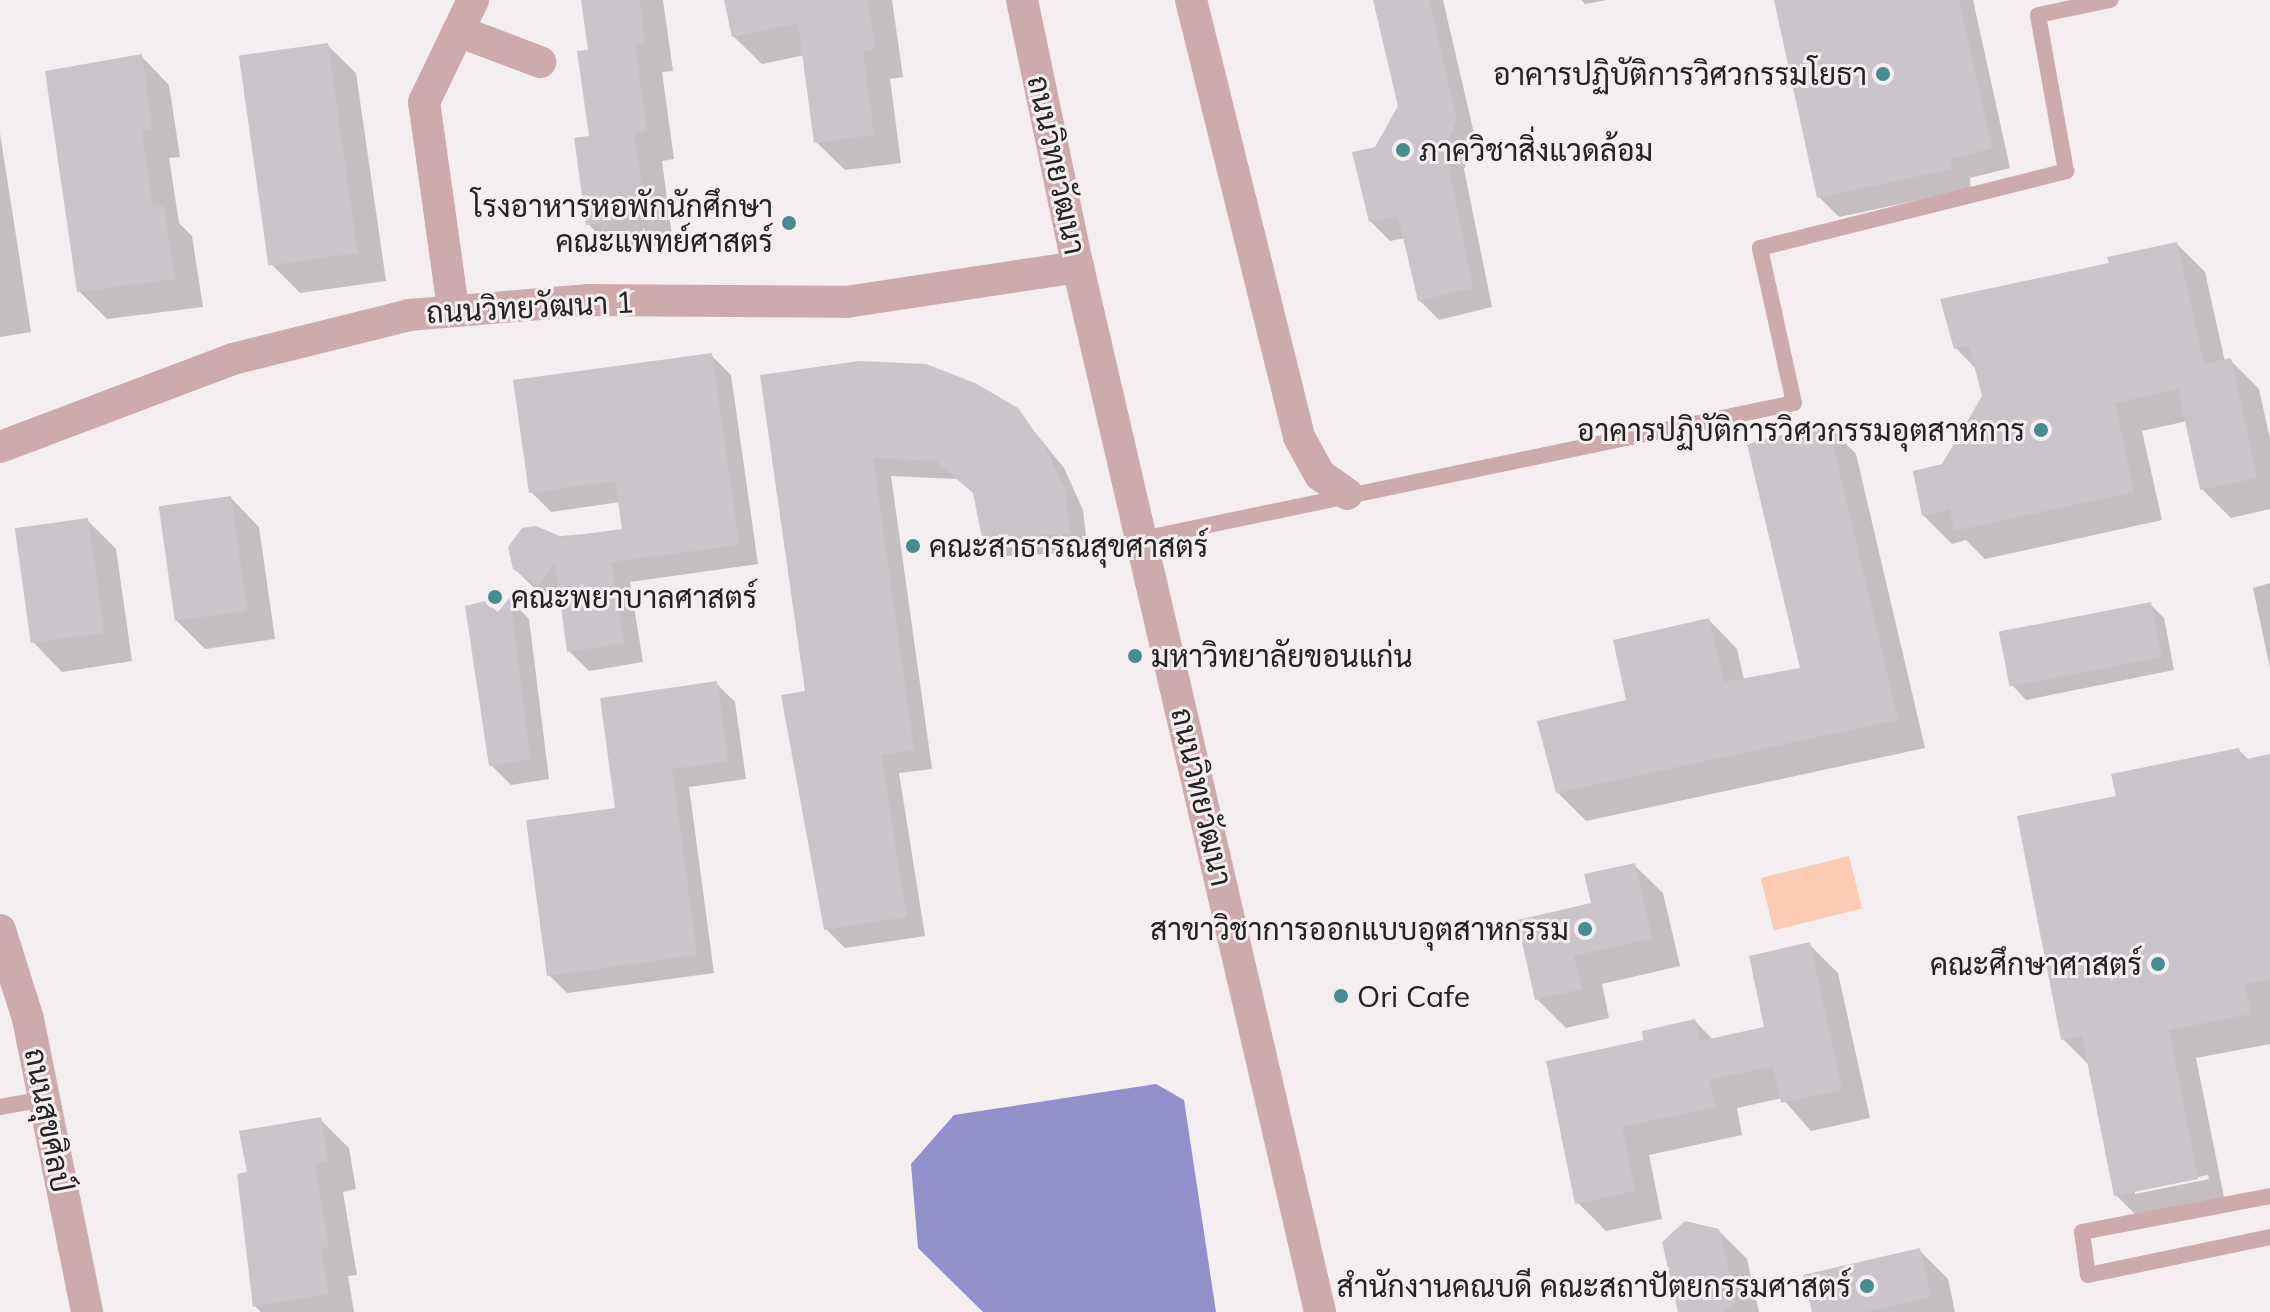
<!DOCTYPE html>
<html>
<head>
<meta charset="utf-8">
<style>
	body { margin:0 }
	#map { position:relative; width:2270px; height:1312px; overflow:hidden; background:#f5eef1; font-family:Mulish,Sarabun,sans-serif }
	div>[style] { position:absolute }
	.green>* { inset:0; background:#fdcbb4; transform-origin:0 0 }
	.water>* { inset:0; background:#9290cb }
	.shadow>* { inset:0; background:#0003 }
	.building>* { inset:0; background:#c9c5cb; transform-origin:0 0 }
	.service>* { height:16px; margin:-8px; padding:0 8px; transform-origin:8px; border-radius:8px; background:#cdabad }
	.minor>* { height:32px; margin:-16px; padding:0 16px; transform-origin:16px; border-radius:16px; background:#cdabad }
	.dots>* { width:22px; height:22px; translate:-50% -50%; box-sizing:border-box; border:4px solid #f5eef1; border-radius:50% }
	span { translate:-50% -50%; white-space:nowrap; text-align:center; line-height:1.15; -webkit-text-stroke:6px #f5eef1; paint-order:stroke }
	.poi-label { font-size:30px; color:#242123 }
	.right { translate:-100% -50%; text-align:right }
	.left { translate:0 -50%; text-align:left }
	.street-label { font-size:30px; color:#242123 }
</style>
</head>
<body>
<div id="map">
	<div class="green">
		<i style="left:1849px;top:856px;width:54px;height:91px;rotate:76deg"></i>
	</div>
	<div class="water">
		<i style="clip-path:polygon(1156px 1084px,1184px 1100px,1216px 1312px,983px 1312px,918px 1248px,911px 1164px,954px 1115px)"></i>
	</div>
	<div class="shadow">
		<i style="clip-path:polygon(583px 0,663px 0,673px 71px,662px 72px,674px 159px,662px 161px,673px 244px,617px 252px,588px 224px,590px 52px)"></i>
		<i style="clip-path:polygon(726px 0,892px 0,903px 77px,890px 79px,901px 163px,845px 170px,816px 142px,805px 55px,762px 64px,733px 36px)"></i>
		<i style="clip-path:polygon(1375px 0,1443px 0,1476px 142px,1464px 169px,1492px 307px,1439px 320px,1419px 300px,1405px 238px,1390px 241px,1370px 221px,1377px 149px,1400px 107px)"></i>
		<i style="clip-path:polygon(1581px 0,1607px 0,1585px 4px)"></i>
		<i style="clip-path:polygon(1776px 0,1973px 0,2010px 168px,1970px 178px,1971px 189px,1839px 217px,1819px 197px)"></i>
		<i style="clip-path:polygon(327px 45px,356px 73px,386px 281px,300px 293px,271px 264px)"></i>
		<i style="clip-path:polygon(141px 56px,169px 85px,180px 157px,169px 158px,179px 223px,192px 236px,203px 307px,107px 319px,79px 291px)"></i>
		<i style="clip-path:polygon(0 133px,31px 332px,0 337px)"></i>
		<i style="clip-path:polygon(2177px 244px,2205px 272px,2225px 362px,2231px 361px,2259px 389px,2270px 439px,2270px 509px,2231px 518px,2202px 489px,2187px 421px,2142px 431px,2162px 520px,1985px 559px,1966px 540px,1952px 544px,1923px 515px,1944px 466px,1984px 397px,1977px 370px,1956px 348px,2111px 264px)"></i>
		<i style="clip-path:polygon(711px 355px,731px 375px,758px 564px,630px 582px,643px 662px,589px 671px,569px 651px,562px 600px,559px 604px,535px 589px,514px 568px,548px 537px,624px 531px,620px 502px,551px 512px,531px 492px)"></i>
		<i style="clip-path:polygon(762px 377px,1017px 410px,1064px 468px,1083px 510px,1088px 552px,1003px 556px,984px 537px,976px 495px,957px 479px,891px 476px,932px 769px,899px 773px,925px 936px,845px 948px,826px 929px,807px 693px)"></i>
		<i style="clip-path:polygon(1828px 425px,1856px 454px,1925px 748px,1586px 821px,1557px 792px,1628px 702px,1709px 620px,1737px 649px,1744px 680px,1803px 669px)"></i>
		<i style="clip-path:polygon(231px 498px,259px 527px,275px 639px,205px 649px,177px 621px)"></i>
		<i style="clip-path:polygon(87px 520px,116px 549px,132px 661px,62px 672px,34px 643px)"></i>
		<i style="clip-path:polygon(2270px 583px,2270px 668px,2253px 588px)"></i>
		<i style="clip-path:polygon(510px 600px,529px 619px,549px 779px,511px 785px,491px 765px,499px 615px)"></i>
		<i style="clip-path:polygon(2151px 605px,2164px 618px,2174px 670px,2026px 700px,2013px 686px)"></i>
		<i style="clip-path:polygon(716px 683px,735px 702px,746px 779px,689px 787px,714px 973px,567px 993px,549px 975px,618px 810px)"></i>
		<i style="clip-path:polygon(evenodd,2239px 750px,2249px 760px,2270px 756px,2270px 1044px,2196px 1058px,2226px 1207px,2144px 1223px,2116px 1195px,2090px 1066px,2063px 1039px,2118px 798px,2239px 750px,2208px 1175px,2209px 1179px,2135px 1194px,2135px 1190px,2208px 1175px)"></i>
		<i style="clip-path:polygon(1634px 865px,1663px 893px,1680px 966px,1602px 984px,1609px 1018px,1566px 1028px,1537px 999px,1593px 904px)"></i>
		<i style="clip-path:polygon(1809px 944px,1838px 973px,1870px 1118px,1811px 1131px,1782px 1098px,1737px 1108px,1742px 1135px,1649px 1155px,1662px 1219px,1606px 1231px,1577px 1202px,1646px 1041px,1695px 1021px,1713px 1040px,1767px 1028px)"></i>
		<i style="clip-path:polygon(321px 1120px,349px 1148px,356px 1189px,343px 1192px,357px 1275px,348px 1276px,354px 1312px,261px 1312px,255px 1306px,249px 1174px)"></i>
		<i style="clip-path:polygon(1718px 1230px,1747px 1259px,1759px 1312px,1680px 1312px)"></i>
		<i style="clip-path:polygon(1919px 1250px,1948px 1279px,1955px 1312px,1814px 1312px)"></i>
	</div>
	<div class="building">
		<i style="clip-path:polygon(581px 0,640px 0,645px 43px,635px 44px,647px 131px,634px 133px,646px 216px,586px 225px,574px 138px,589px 136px,577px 51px,588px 50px)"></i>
		<i style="clip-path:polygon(724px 0,868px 0,875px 49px,863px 51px,874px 135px,814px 143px,798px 23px,732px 37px)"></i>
		<i style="clip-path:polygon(1373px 0,1429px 0,1457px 121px,1445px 148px,1473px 288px,1418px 301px,1398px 216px,1369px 222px,1352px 152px,1375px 147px,1398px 106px)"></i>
		<i style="clip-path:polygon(1774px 0,1959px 0,1992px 148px,1951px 159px,1952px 169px,1817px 198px)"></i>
		<i style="left:328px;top:43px;width:212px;height:90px;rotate:82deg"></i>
		<i style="clip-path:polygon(142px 54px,152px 129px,142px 130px,153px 208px,164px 206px,175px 279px,77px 292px,45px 71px)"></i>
		<i style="clip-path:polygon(2177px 242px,2204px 364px,2231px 358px,2257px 478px,2200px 490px,2178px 389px,2115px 403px,2134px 492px,1954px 531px,1950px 509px,1922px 516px,1913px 471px,1942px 464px,1982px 396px,1969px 345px,1954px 349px,1940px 299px,2109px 263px,2107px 257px)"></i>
		<i style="clip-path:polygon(712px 353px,739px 545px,611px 562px,624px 643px,567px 652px,555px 563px,538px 586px,513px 569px,508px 547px,522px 528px,536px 526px,562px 537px,622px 529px,615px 481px,529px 493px,513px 380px)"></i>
		<i style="clip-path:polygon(859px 361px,926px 364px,975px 383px,1018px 408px,1045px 447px,1065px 489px,1070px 534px,982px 538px,973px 493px,936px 461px,873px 458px,914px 750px,881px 755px,907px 917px,824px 930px,781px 695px,805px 691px,760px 375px)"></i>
		<i style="clip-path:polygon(1828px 423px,1898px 720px,1556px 793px,1537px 721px,1626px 700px,1613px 640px,1709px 618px,1724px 682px,1800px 668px,1747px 444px)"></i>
		<i style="left:231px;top:496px;width:116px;height:73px;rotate:82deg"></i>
		<i style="left:88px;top:518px;width:116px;height:74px;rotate:82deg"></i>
		<i style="clip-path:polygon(510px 597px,530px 759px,489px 766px,465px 606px,485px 601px,498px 612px)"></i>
		<i style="left:2151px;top:602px;width:56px;height:155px;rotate:79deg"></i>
		<i style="clip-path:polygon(717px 681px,728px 761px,672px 769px,697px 955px,547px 976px,526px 820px,615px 808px,600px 698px)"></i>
		<i style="clip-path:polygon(2239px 748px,2242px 760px,2270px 754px,2270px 979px,2245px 984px,2251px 1014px,2169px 1030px,2198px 1179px,2114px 1196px,2082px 1036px,2061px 1040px,2017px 816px,2116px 796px,2111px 774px)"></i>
		<i style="clip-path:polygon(1635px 863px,1652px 938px,1574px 956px,1582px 989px,1535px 1000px,1517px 920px,1591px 903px,1584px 874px)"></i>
		<i style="clip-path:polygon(1810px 942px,1842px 1090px,1781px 1103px,1773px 1066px,1709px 1080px,1715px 1107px,1622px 1127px,1635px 1191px,1575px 1204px,1546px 1061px,1643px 1040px,1642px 1031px,1695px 1019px,1700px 1041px,1764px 1027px,1749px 956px)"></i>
		<i style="clip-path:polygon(321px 1117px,328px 1161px,315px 1164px,329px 1247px,321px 1248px,329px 1294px,253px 1307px,237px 1174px,247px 1172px,239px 1131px)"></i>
		<i style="clip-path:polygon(1685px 1221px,1719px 1229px,1736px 1302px,1721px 1312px,1678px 1312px,1662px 1242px)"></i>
		<i style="clip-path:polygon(1920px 1248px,1931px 1297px,1865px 1312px,1812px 1312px,1803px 1275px)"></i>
	</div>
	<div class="service">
		<i style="left:1142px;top:539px;width:666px;rotate:-11.78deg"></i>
		<i style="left:1794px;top:403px;width:159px;rotate:-102.4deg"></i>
		<i style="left:1760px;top:248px;width:316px;rotate:-14.1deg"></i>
		<i style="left:2066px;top:171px;width:158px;rotate:-100.2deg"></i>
		<i style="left:2038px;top:15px;width:74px;rotate:-11.8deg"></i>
		<i style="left:0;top:1107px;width:46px;rotate:-10.1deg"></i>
		<i style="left:2270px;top:1196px;width:191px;rotate:169.2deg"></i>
		<i style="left:2082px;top:1232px;width:43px;rotate:82.1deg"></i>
		<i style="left:2088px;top:1275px;width:186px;rotate:-11.8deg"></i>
	</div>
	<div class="minor">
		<i style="left:1022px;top:0;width:273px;rotate:78.2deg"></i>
		<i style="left:1078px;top:267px;width:1073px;rotate:76.96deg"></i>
		<i style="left:1191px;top:0;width:450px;rotate:76.1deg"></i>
		<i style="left:1299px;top:437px;width:43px;rotate:61.1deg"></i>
		<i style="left:1320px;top:475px;width:33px;rotate:35deg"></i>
		<i style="left:458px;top:31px;width:88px;rotate:20.7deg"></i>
		<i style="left:453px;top:308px;width:208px;rotate:-98deg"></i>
		<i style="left:424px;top:102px;width:113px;rotate:-64.3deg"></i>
		<i style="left:0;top:447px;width:249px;rotate:-20.7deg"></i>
		<i style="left:233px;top:359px;width:181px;rotate:-14deg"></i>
		<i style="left:409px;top:315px;width:180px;rotate:-4.8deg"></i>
		<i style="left:588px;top:300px;width:258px;rotate:0.4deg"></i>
		<i style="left:846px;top:302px;width:235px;rotate:-8.6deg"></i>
		<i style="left:0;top:930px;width:93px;rotate:72.5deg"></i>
		<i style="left:28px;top:1019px;width:299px;rotate:78.6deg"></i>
	</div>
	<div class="dots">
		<i style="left:1883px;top:74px;background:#468e8e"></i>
		<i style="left:1403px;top:150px;background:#468e8e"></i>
		<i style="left:789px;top:223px;background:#468e8e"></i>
		<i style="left:2041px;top:430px;background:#468e8e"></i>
		<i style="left:913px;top:546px;background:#468e8e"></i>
		<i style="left:495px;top:597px;background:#468e8e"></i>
		<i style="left:1135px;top:656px;background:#468e8e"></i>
		<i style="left:1585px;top:929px;background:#468e8e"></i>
		<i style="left:2158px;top:964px;background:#468e8e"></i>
		<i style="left:1341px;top:996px;background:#468e8e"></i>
		<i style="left:1867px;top:1286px;background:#468e8e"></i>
	</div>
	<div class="poi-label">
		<span class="right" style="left:1867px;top:74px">อาคารปฏิบัติการวิศวกรรมโยธา</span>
		<span class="left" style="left:1419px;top:150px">ภาควิชาสิ่งแวดล้อม</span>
		<span class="right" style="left:773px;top:223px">โรงอาหารหอพักนักศึกษา<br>คณะแพทย์ศาสตร์</span>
		<span class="right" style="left:2025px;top:430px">อาคารปฏิบัติการวิศวกรรมอุตสาหการ</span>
		<span class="left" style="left:929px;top:546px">คณะสาธารณสุขศาสตร์</span>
		<span class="left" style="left:511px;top:597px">คณะพยาบาลศาสตร์</span>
		<span class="left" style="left:1151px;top:656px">มหาวิทยาลัยขอนแก่น</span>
		<span class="right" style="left:1569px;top:929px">สาขาวิชาการออกแบบอุตสาหกรรม</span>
		<span class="right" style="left:2142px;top:964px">คณะศึกษาศาสตร์</span>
		<span class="left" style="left:1357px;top:996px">Ori Cafe</span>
		<span class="right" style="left:1851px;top:1286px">สำนักงานคณบดี คณะสถาปัตยกรรมศาสตร์</span>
	</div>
	<div class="street-label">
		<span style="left:1057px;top:165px;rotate:78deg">ถนนวิทยวัฒนา</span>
		<span style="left:530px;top:307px;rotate:-3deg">ถนนวิทยวัฒนา 1</span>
		<span style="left:1202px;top:797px;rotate:77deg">ถนนวิทยวัฒนา</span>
		<span style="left:49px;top:1120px;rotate:79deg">ถนนสุขศิลป์</span>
	</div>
</div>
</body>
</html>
